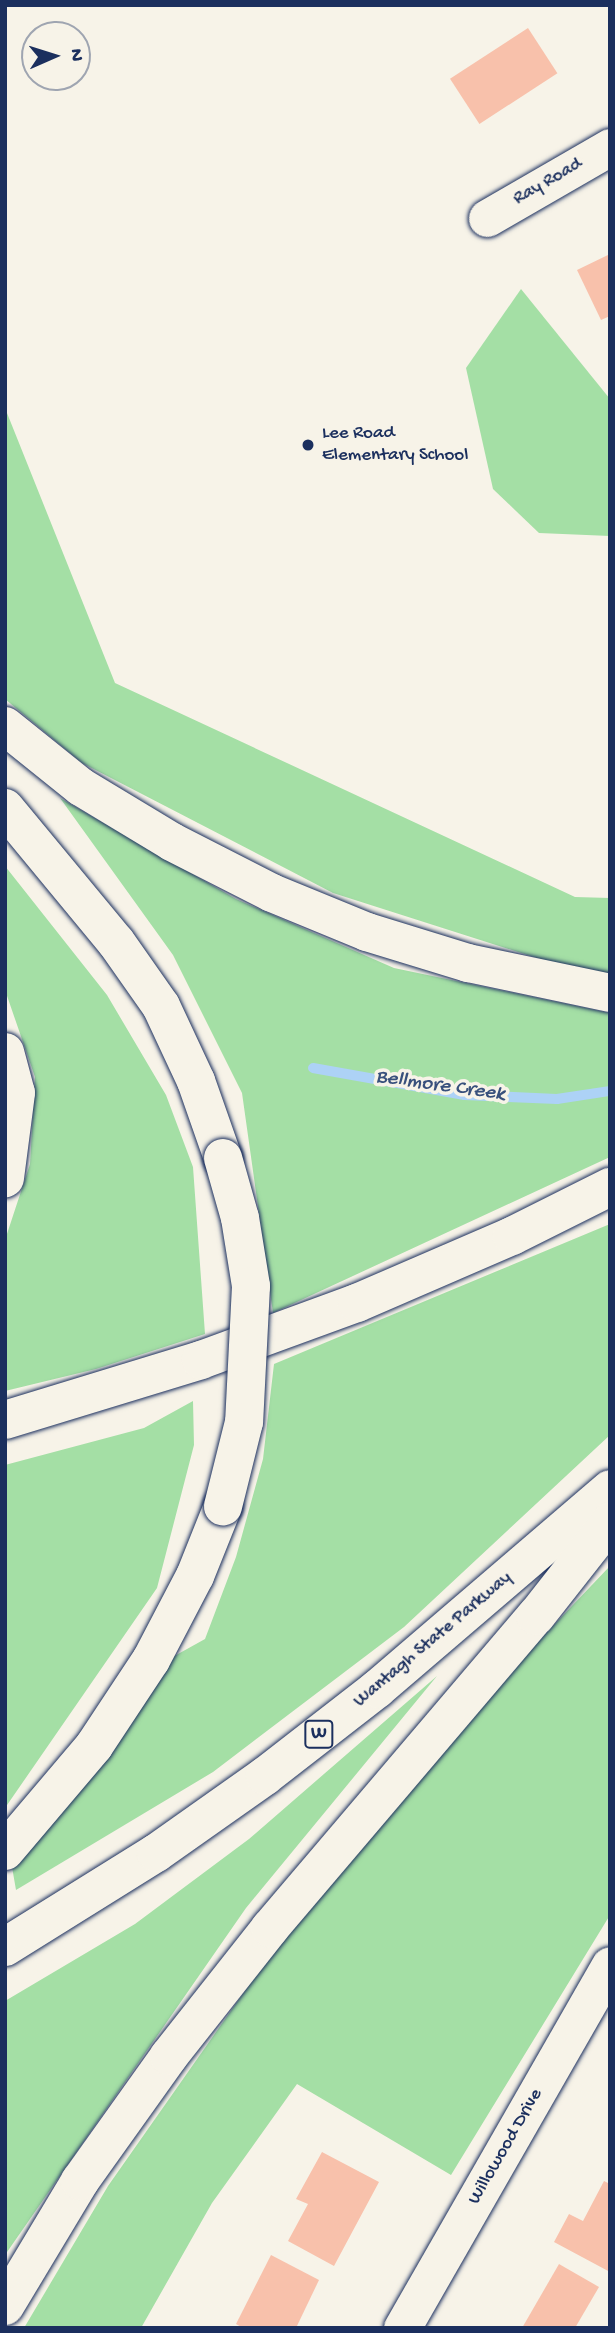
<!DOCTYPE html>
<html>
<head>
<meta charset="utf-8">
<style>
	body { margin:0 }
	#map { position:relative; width:615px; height:2333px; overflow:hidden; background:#f7f3e8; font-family:"Gochi Hand",sans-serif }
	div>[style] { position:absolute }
	.green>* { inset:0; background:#a4dfa5 }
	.stream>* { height:10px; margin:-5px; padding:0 5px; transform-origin:5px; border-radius:5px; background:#add2f6 }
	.building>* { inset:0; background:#f8c1ab; transform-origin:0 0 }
	.roads { filter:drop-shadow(0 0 2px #1b2f5e) drop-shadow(0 0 2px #1b2f5e) }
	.minor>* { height:37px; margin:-18.5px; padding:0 18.5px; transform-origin:18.5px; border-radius:18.5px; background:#f7f3e8 }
	.motorway>* { height:38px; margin:-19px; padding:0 19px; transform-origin:19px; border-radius:19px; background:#f7f3e8 }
	.bridges { filter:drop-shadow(0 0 2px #1b2f5e) drop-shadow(0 0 2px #1b2f5e) }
	.motorway-bridge>* { height:38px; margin:-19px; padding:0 19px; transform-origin:19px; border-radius:19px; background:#f7f3e8 }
	.dots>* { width:19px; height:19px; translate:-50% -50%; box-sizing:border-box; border:4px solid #f7f3e8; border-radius:50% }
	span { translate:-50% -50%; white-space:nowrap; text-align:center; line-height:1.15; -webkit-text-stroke:7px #f7f3e8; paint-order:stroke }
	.shield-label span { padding:2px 5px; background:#f7f3e8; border:2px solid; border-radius:5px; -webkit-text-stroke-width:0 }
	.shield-label { font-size:18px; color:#1b2f5e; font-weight:700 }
	.street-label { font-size:19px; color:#1b2f5e }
	.poi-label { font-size:19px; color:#1b2f5e }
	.left { translate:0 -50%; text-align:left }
	.water-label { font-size:21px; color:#38507c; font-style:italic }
	.frame { position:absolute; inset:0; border:7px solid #1b2f5e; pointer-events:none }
	.north { position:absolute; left:21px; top:21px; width:70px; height:70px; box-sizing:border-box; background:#f7f3e8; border:2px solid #9fa5b1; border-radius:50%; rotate:87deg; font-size:19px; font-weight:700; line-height:28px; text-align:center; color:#1b2f5e }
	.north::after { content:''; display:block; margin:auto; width:24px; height:32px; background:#1b2f5e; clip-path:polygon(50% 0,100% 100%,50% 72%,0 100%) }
</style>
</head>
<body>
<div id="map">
	<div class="green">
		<i style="clip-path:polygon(521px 289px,610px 399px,610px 536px,539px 533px,493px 489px,466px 368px)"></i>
		<i style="clip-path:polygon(5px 408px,115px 683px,575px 897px,610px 898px,610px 974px,562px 966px,333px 893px,82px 763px,5px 699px)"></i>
		<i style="clip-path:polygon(60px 798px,236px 899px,394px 968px,610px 1013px,610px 1157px,273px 1313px,242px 1093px,173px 955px)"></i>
		<i style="clip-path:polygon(5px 866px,107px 995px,166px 1095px,193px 1167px,205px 1334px,96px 1369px,5px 1391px,5px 1240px,30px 1164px,35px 1077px,5px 990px)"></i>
		<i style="clip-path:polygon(610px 1224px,610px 1435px,404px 1627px,213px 1772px,16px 1890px,12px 1867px,169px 1659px,205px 1639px,236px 1557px,263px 1459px,274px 1364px)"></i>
		<i style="clip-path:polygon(193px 1401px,194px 1445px,157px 1588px,5px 1808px,5px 1465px,144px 1428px)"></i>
		<i style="clip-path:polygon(610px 1566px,610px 1915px,451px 2175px,297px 2084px,212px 2203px,141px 2328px,24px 2328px,108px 2186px,275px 1948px,472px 1711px)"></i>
		<i style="clip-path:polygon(437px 1676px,246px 1908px,5px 2255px,5px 2001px,135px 1924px,249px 1839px)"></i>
	</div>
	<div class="stream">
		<i style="left:313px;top:1068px;width:154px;rotate:10.1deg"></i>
		<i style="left:465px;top:1095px;width:92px;rotate:2.5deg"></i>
		<i style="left:557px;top:1099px;width:54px;rotate:-8.6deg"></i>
	</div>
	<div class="building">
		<i style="left:528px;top:28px;width:54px;height:93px;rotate:57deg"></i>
		<i style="clip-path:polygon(610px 254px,610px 316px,601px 320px,577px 270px)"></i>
		<i style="clip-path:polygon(322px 2152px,379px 2182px,334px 2266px,288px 2241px,308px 2204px,296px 2199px)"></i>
		<i style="clip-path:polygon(604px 2181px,610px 2184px,610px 2272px,554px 2242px,569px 2214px,583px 2221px)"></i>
		<i style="clip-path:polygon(271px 2255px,319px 2280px,296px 2328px,243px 2328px,236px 2324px)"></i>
		<i style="clip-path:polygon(559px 2264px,599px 2287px,575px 2328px,522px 2328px)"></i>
	</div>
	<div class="roads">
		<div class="minor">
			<i style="left:487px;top:218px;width:142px;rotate:-30deg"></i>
			<i style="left:402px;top:2328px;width:418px;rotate:-60.2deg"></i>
		</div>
		<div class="motorway">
			<i style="left:5px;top:726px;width:97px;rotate:38.8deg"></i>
			<i style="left:81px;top:787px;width:106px;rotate:31.1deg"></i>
			<i style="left:172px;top:842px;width:112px;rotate:27deg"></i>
			<i style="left:272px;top:893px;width:103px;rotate:22.3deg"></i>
			<i style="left:367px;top:932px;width:106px;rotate:17.1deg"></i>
			<i style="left:468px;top:963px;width:145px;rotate:11.9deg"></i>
			<i style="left:5px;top:808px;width:174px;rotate:50.4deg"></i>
			<i style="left:116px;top:942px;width:78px;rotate:54.9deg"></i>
			<i style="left:161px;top:1006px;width:83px;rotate:65deg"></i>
			<i style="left:196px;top:1081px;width:82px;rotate:70.7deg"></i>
			<i style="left:5px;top:1052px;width:42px;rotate:75deg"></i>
			<i style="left:16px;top:1093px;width:86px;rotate:97.4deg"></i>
			<i style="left:5px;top:1420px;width:205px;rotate:-17deg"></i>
			<i style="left:201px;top:1360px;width:166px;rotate:-20.1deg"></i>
			<i style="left:357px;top:1303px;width:169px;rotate:-23.4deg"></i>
			<i style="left:512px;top:1236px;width:110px;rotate:-26.6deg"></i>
			<i style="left:5px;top:1851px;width:138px;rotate:-49.7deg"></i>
			<i style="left:94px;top:1746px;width:103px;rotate:-56.5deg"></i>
			<i style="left:151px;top:1660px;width:95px;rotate:-62.4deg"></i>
			<i style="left:195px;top:1576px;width:75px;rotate:-68.2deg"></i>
			<i style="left:5px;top:1947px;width:178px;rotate:-31.9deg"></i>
			<i style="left:156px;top:1853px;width:133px;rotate:-35.2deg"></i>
			<i style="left:265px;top:1776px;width:142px;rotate:-37.8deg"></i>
			<i style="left:377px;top:1689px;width:307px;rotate:-40.6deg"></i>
			<i style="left:5px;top:2306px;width:146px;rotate:-59deg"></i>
			<i style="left:80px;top:2181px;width:153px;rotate:-54.5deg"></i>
			<i style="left:169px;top:2056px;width:163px;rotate:-51.7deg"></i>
			<i style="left:270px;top:1928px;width:410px;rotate:-49.6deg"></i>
			<i style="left:536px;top:1616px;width:120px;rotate:-51.8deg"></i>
		</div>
	</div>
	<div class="bridges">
		<div class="motorway-bridge">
			<i style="left:223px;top:1158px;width:62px;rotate:74.2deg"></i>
			<i style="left:240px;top:1218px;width:69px;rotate:80.8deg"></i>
			<i style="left:251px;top:1286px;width:136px;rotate:92.9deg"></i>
			<i style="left:244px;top:1422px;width:87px;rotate:104deg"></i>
		</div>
	</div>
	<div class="dots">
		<i style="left:308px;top:445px;background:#1b2f5e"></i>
	</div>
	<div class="shield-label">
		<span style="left:319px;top:1734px">W</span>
	</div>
	<div class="street-label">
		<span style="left:548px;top:182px;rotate:-30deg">Ray Road</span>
		<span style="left:433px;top:1640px;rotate:-40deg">Wantagh State Parkway</span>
		<span style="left:506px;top:2147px;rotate:-60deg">Willowood Drive</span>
	</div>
	<div class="poi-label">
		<span class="left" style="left:322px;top:445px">Lee Road<br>Elementary School</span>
	</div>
	<div class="water-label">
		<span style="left:440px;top:1087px;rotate:8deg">Bellmore Creek</span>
	</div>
	<div class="frame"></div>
	<div class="north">N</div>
</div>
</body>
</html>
